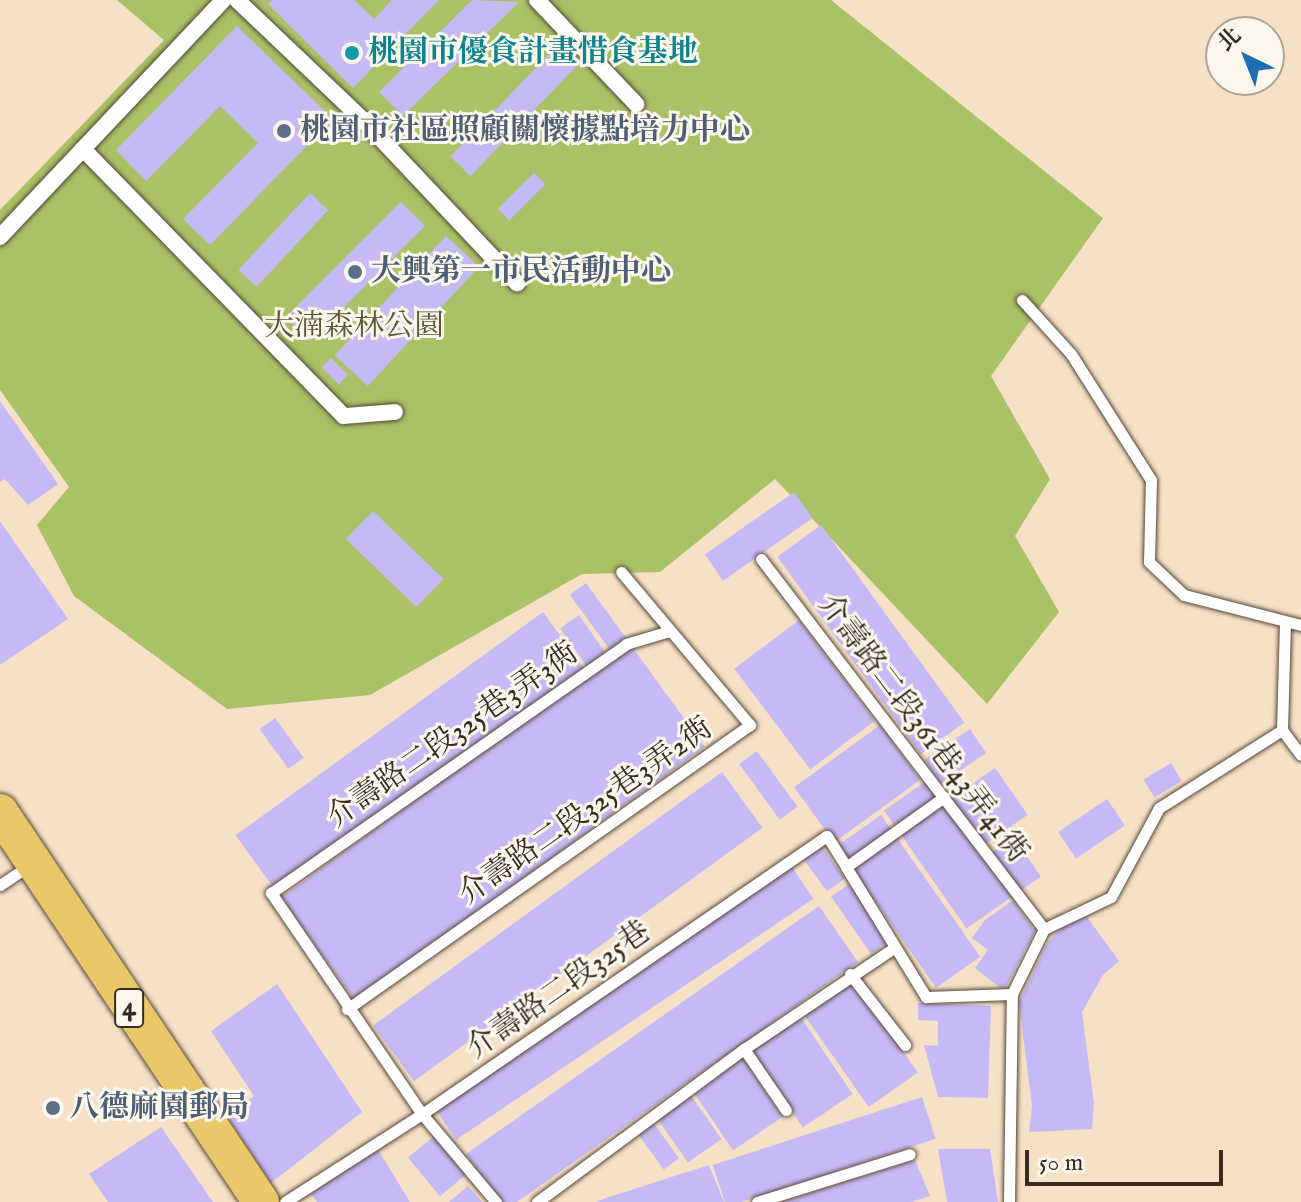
<!DOCTYPE html>
<html>
<head>
<meta charset="utf-8">
<style>
	body { margin:0 }
	#map { position:relative; width:1301px; height:1202px; overflow:hidden; background:#f6e1c7; font-family:"IM FELL English","Noto Serif TC",serif }
	div>[style] { position:absolute }
	.green>* { inset:0; background:#aac166 }
	.building>* { inset:0; background:#c6baf6; transform-origin:0 0 }
	.roads { filter:drop-shadow(0 0 2px #574537) drop-shadow(0 0 2px #574537) }
	.service>* { height:11px; margin:-5.5px; padding:0 5.5px; transform-origin:5.5px; border-radius:5.5px; background:#fff }
	.pedestrian>* { height:16px; margin:-8px; padding:0 8px; transform-origin:8px; border-radius:8px; background:#fff }
	.primary>* { height:36px; margin:-18px; padding:0 18px; transform-origin:18px; border-radius:18px; background:#eac769 }
	.dots>* { width:22px; height:22px; translate:-50% -50%; box-sizing:border-box; border:4px solid #fbf7ec; border-radius:50% }
	span { translate:-50% -50%; white-space:nowrap; text-align:center; line-height:1.15; -webkit-text-stroke:6px #fbf7ec; paint-order:stroke }
	.shield-label span { padding:2px 6px; background:#fbf7ec; border:2px solid; border-radius:6px; -webkit-text-stroke-width:0 }
	.shield-label { font-size:28px; color:#3b2a1e; font-weight:700 }
	.culture-label { font-size:30px; color:#0d838f; font-weight:700 }
	.left { translate:0 -50%; text-align:left }
	.service-label { font-size:30px; color:#4e5e75; font-weight:700 }
	.park-label { font-size:30px; color:#5c5734 }
	.street-label { font-size:30px; color:#3b2a1e }
	.north { position:absolute; left:1205px; top:16px; width:80px; height:80px; box-sizing:border-box; background:#fbf7ec; border:2px solid #aea59a; border-radius:50%; rotate:317deg; font-size:22px; font-weight:700; line-height:32px; text-align:center; color:#3b2a1e }
	.north::after { content:''; display:block; margin:auto; width:28px; height:36px; background:#1f6fb2; clip-path:polygon(50% 0,100% 100%,50% 72%,0 100%) }
	.scale { position:absolute; left:1025px; top:1150px; width:198px; height:36px; box-sizing:border-box; border:4px solid #3b2a1e; border-top:0; padding-left:10px; font-size:24px; line-height:28px; white-space:nowrap; color:#3b2a1e; -webkit-text-stroke:6px #fbf7ec; paint-order:stroke }
</style>
</head>
<body>
<div id="map">
	<div class="green">
		<i style="clip-path:polygon(117px 0,831px 0,1103px 218px,991px 376px,1050px 479px,1015px 536px,1059px 612px,987px 704px,775px 479px,660px 572px,582px 574px,370px 695px,227px 709px,74px 596px,37px 525px,69px 487px,0 390px,0 210px,164px 40px)"></i>
	</div>
	<div class="building">
		<i style="clip-path:polygon(272px 0,354px 0,374px 19px,392px 0,439px 0,353px 88px,268px 4px)"></i>
		<i style="clip-path:polygon(472px 0,519px 2px,403px 116px,379px 92px)"></i>
		<i style="clip-path:polygon(237px 26px,333px 119px,210px 245px,183px 219px,258px 143px,220px 106px,146px 181px,116px 150px)"></i>
		<i style="left:558px;top:45px;width:28px;height:155px;rotate:44deg"></i>
		<i style="left:534px;top:173px;width:16px;height:51px;rotate:45deg"></i>
		<i style="left:310px;top:193px;width:25px;height:105px;rotate:43deg"></i>
		<i style="left:401px;top:202px;width:34px;height:163px;rotate:45deg"></i>
		<i style="left:446px;top:236px;width:45px;height:163px;rotate:43deg"></i>
		<i style="left:331px;top:358px;width:24px;height:13px;rotate:45deg"></i>
		<i style="clip-path:polygon(0 401px,58px 484px,28px 505px,5px 479px,0 482px)"></i>
		<i style="left:794px;top:492px;width:32px;height:109px;rotate:55deg"></i>
		<i style="left:373px;top:511px;width:98px;height:39px;rotate:44deg"></i>
		<i style="clip-path:polygon(0 521px,68px 619px,0 665px)"></i>
		<i style="left:821px;top:525px;width:244px;height:54px;rotate:54deg"></i>
		<i style="left:586px;top:583px;width:69px;height:20px;rotate:54deg"></i>
		<i style="left:543px;top:612px;width:69px;height:380px;rotate:54deg"></i>
		<i style="left:579px;top:615px;width:47px;height:23px;rotate:55deg"></i>
		<i style="left:799px;top:620px;width:126px;height:81px;rotate:53deg"></i>
		<i style="left:630px;top:644px;width:127px;height:432px;rotate:54deg"></i>
		<i style="left:275px;top:718px;width:49px;height:19px;rotate:54deg"></i>
		<i style="left:880px;top:725px;width:68px;height:106px;rotate:54deg"></i>
		<i style="left:970px;top:729px;width:29px;height:55px;rotate:56deg"></i>
		<i style="left:757px;top:751px;width:69px;height:22px;rotate:54deg"></i>
		<i style="left:1171px;top:763px;width:21px;height:32px;rotate:59deg"></i>
		<i style="left:995px;top:768px;width:57px;height:54px;rotate:55deg"></i>
		<i style="left:722px;top:772px;width:69px;height:431px;rotate:54deg"></i>
		<i style="left:929px;top:779px;width:144px;height:55px;rotate:55deg"></i>
		<i style="left:1107px;top:799px;width:32px;height:59px;rotate:56deg"></i>
		<i style="left:881px;top:815px;width:173px;height:54px;rotate:55deg"></i>
		<i style="left:1014px;top:837px;width:48px;height:29px;rotate:56deg"></i>
		<i style="left:822px;top:847px;width:39px;height:22px;rotate:54deg"></i>
		<i style="left:790px;top:864px;width:42px;height:431px;rotate:56deg"></i>
		<i style="left:849px;top:884px;width:70px;height:22px;rotate:55deg"></i>
		<i style="clip-path:polygon(1013px 900px,1035px 931px,1004px 991px,975px 968px,988px 950px,972px 938px,985px 920px)"></i>
		<i style="clip-path:polygon(819px 906px,858px 962px,517px 1202px,500px 1202px,466px 1154px)"></i>
		<i style="clip-path:polygon(1087px 917px,1119px 961px,1103px 975px,1082px 1012px,1094px 1103px,1092px 1129px,1029px 1132px,1032px 1106px,1019px 1002px,1048px 942px,1067px 922px)"></i>
		<i style="left:853px;top:980px;width:113px;height:60px;rotate:55deg"></i>
		<i style="clip-path:polygon(277px 984px,362px 1112px,271px 1183px,227px 1116px,254px 1096px,211px 1031px)"></i>
		<i style="clip-path:polygon(918px 1003px,991px 1006px,988px 1098px,938px 1097px,924px 1045px,938px 1046px,938px 1021px,918px 1020px)"></i>
		<i style="left:800px;top:1016px;width:94px;height:60px;rotate:56deg"></i>
		<i style="left:743px;top:1058px;width:71px;height:60px;rotate:56deg"></i>
		<i style="left:690px;top:1094px;width:55px;height:41px;rotate:55deg"></i>
		<i style="left:922px;top:1097px;width:44px;height:220px;rotate:72deg"></i>
		<i style="left:652px;top:1121px;width:46px;height:19px;rotate:54deg"></i>
		<i style="clip-path:polygon(161px 1127px,213px 1202px,108px 1202px,89px 1174px)"></i>
		<i style="left:434px;top:1136px;width:50px;height:34px;rotate:50deg"></i>
		<i style="clip-path:polygon(377px 1148px,410px 1202px,317px 1202px,311px 1194px)"></i>
		<i style="clip-path:polygon(938px 1149px,990px 1149px,998px 1202px,947px 1202px)"></i>
		<i style="clip-path:polygon(915px 1160px,930px 1196px,911px 1202px,782px 1202px)"></i>
		<i style="clip-path:polygon(709px 1165px,724px 1202px,596px 1202px,603px 1199px)"></i>
		<i style="clip-path:polygon(468px 1186px,482px 1202px,449px 1202px)"></i>
	</div>
	<div class="roads">
		<div class="service">
			<i style="left:1022px;top:300px;width:73px;rotate:47.8deg"></i>
			<i style="left:1071px;top:354px;width:149px;rotate:57.6deg"></i>
			<i style="left:1151px;top:480px;width:82px;rotate:91.4deg"></i>
			<i style="left:1149px;top:562px;width:48px;rotate:43.3deg"></i>
			<i style="left:1184px;top:595px;width:121px;rotate:14.4deg"></i>
			<i style="left:761px;top:559px;width:466px;rotate:52.6deg"></i>
			<i style="left:1282px;top:730px;width:106px;rotate:-88.4deg"></i>
			<i style="left:1282px;top:730px;width:31px;rotate:53deg"></i>
			<i style="left:944px;top:797px;width:120px;rotate:144.5deg"></i>
			<i style="left:846px;top:867px;width:153px;rotate:58.4deg"></i>
			<i style="left:926px;top:997px;width:86px;rotate:-2deg"></i>
			<i style="left:0;top:885px;width:37px;rotate:-34deg"></i>
			<i style="left:850px;top:974px;width:90px;rotate:52.2deg"></i>
			<i style="left:347px;top:1009px;width:493px;rotate:-35.2deg"></i>
			<i style="left:750px;top:725px;width:200px;rotate:-130.1deg"></i>
			<i style="left:744px;top:1049px;width:74px;rotate:55.5deg"></i>
			<i style="left:285px;top:1202px;width:163px;rotate:-32.7deg"></i>
			<i style="left:422px;top:1114px;width:491px;rotate:-34.5deg"></i>
			<i style="left:827px;top:836px;width:36px;rotate:58deg"></i>
			<i style="left:496px;top:1202px;width:115px;rotate:-130.1deg"></i>
			<i style="left:422px;top:1114px;width:268px;rotate:-124.3deg"></i>
			<i style="left:271px;top:893px;width:434px;rotate:-35deg"></i>
			<i style="left:626px;top:644px;width:45px;rotate:-16.8deg"></i>
			<i style="left:537px;top:1202px;width:257px;rotate:-36.5deg"></i>
			<i style="left:744px;top:1049px;width:181px;rotate:-34deg"></i>
			<i style="left:757px;top:1202px;width:160px;rotate:-17.4deg"></i>
			<i style="left:1009px;top:1202px;width:208px;rotate:-89.2deg"></i>
			<i style="left:1012px;top:994px;width:72px;rotate:-63.8deg"></i>
			<i style="left:1044px;top:929px;width:74px;rotate:-25.5deg"></i>
			<i style="left:1111px;top:897px;width:101px;rotate:-61.7deg"></i>
			<i style="left:1159px;top:808px;width:146px;rotate:-32.4deg"></i>
		</div>
		<div class="pedestrian">
			<i style="left:237px;top:0;width:180px;rotate:43.6deg"></i>
			<i style="left:367px;top:124px;width:219px;rotate:46.7deg"></i>
			<i style="left:537px;top:0;width:144px;rotate:46.4deg"></i>
			<i style="left:83px;top:149px;width:373px;rotate:45.7deg"></i>
			<i style="left:344px;top:416px;width:51px;rotate:-4.5deg"></i>
			<i style="left:0;top:237px;width:325px;rotate:-46.7deg"></i>
		</div>
		<div class="primary">
			<i style="left:0;top:812px;width:469px;rotate:56.2deg"></i>
		</div>
	</div>
	<div class="dots">
		<i style="left:352px;top:53px;background:#0f9aa8"></i>
		<i style="left:284px;top:131px;background:#5c6f8a"></i>
		<i style="left:355px;top:272px;background:#5c6f8a"></i>
		<i style="left:53px;top:1108px;background:#5c6f8a"></i>
	</div>
	<div class="shield-label">
		<span style="left:129px;top:1008px">4</span>
	</div>
	<div class="culture-label">
		<span class="left" style="left:368px;top:53px">桃園市優食計畫惜食基地</span>
	</div>
	<div class="service-label">
		<span class="left" style="left:300px;top:131px">桃園市社區照顧關懷據點培力中心</span>
		<span class="left" style="left:371px;top:272px">大興第一市民活動中心</span>
		<span class="left" style="left:69px;top:1108px">八德麻園郵局</span>
	</div>
	<div class="park-label">
		<span style="left:354px;top:327px">大湳森林公園</span>
	</div>
	<div class="street-label">
		<span style="left:922px;top:729px;rotate:53deg">介壽路二段361巷43弄41衖</span>
		<span style="left:453px;top:736px;rotate:-35deg">介壽路二段325巷3弄3衖</span>
		<span style="left:586px;top:812px;rotate:-35deg">介壽路二段325巷3弄2衖</span>
		<span style="left:559px;top:991px;rotate:-35deg">介壽路二段325巷</span>
	</div>
	<div class="north">北</div>
	<div class="scale">50 m</div>
</div>
</body>
</html>
